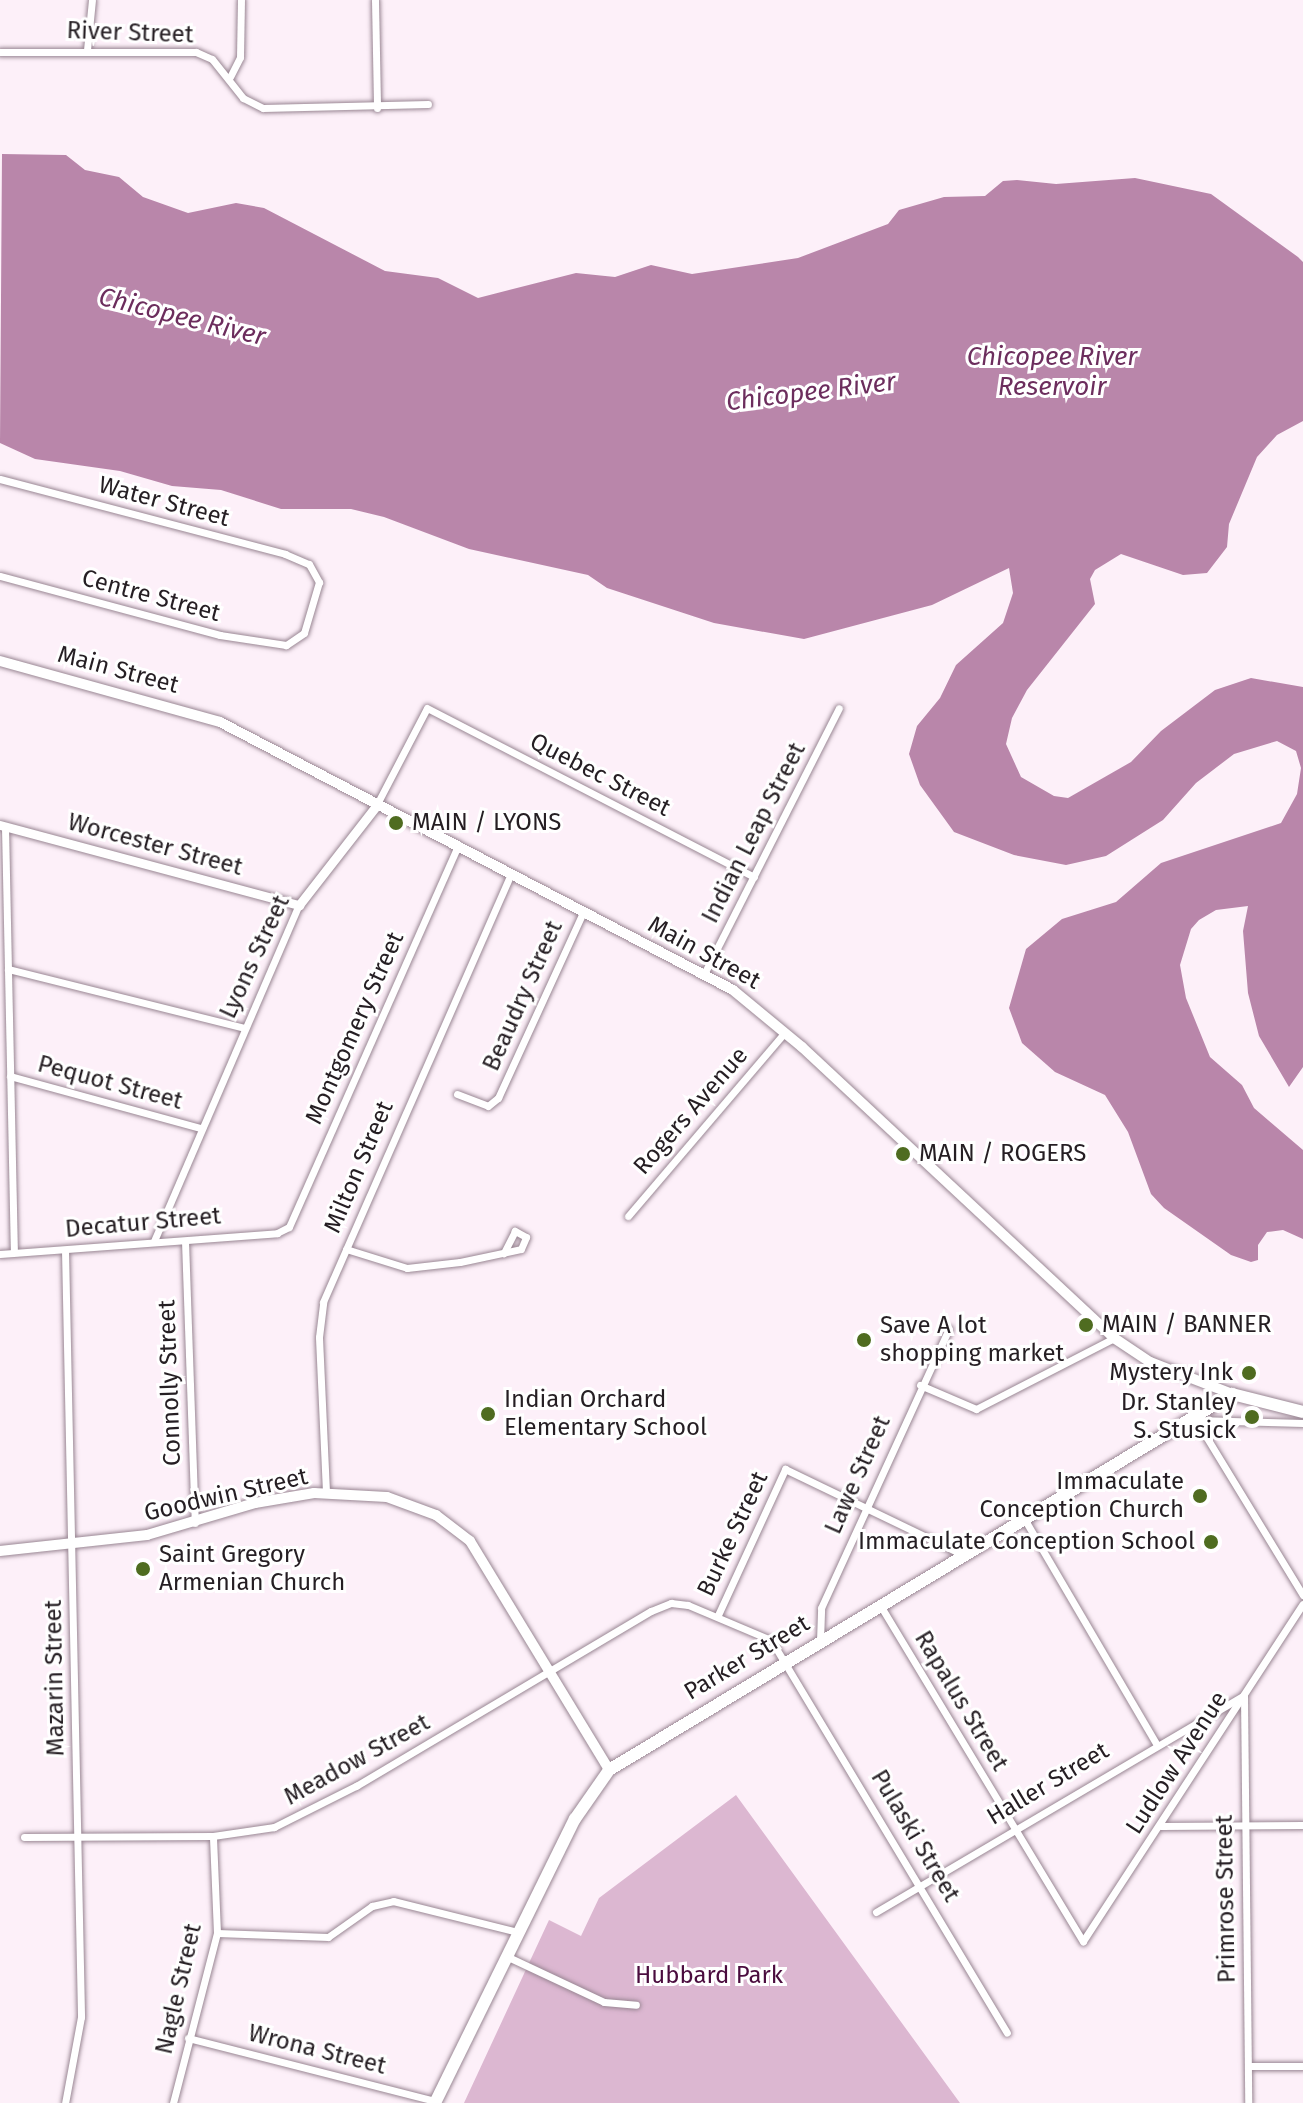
<!DOCTYPE html>
<html>
<head>
<meta charset="utf-8">
<style>
	body { margin:0 }
	#map { position:relative; width:1303px; height:2103px; overflow:hidden; background:#fdf0f9; font-family:"Fira Sans",sans-serif }
	div>[style] { position:absolute }
	.green>* { inset:0; background:#dcb7d1 }
	.water>* { inset:0; background:#b986aa }
	.roads { filter:drop-shadow(0 0 2px #998693) drop-shadow(0 0 2px #998693) }
	.minor>* { height:7px; margin:-3.5px; padding:0 3.5px; transform-origin:3.5px; border-radius:3.5px; background:#fff }
	.tertiary>* { height:9px; margin:-4.5px; padding:0 4.5px; transform-origin:4.5px; border-radius:4.5px; background:#fff }
	.secondary>* { height:10px; margin:-5px; padding:0 5px; transform-origin:5px; border-radius:5px; background:#fff }
	.primary>* { height:12px; margin:-6px; padding:0 6px; transform-origin:6px; border-radius:6px; background:#fff }
	.dots>* { width:22px; height:22px; translate:-50% -50%; box-sizing:border-box; border:4px solid #fff; border-radius:50% }
	span { translate:-50% -50%; white-space:nowrap; text-align:center; line-height:1.15; -webkit-text-stroke:6px #fff; paint-order:stroke }
	.street-label { font-size:24px; color:#251e23 }
	.poi-label { font-size:24px; color:#251e23 }
	.left { translate:0 -50%; text-align:left }
	.right { translate:-100% -50%; text-align:right }
	.park-label { font-size:24px; color:#4a0c3e }
	.water-label { font-size:26px; color:#6c2d5d; font-style:italic }
</style>
</head>
<body>
<div id="map">
	<div class="green">
		<i style="clip-path:polygon(736px 1795px,960px 2103px,464px 2103px,549px 1920px,581px 1936px,599px 1898px)"></i>
	</div>
	<div class="water">
		<i style="clip-path:polygon(2px 154px,66px 155px,85px 170px,119px 177px,143px 197px,188px 213px,236px 203px,264px 208px,385px 271px,438px 278px,478px 298px,576px 273px,615px 277px,651px 265px,692px 274px,798px 258px,888px 224px,899px 210px,944px 197px,985px 196px,1003px 181px,1017px 180px,1056px 184px,1135px 178px,1211px 194px,1298px 257px,1303px 262px,1303px 421px,1277px 435px,1257px 457px,1229px 524px,1227px 547px,1207px 573px,1183px 575px,1121px 554px,1095px 570px,1090px 579px,1095px 604px,1027px 690px,1012px 718px,1006px 744px,1021px 777px,1054px 796px,1068px 798px,1131px 762px,1161px 731px,1215px 690px,1251px 678px,1303px 687px,1303px 1067px,1289px 1087px,1259px 1036px,1248px 993px,1243px 931px,1248px 906px,1216px 910px,1199px 920px,1191px 929px,1180px 965px,1186px 998px,1210px 1057px,1242px 1085px,1254px 1108px,1303px 1150px,1303px 1239px,1283px 1230px,1267px 1232px,1258px 1245px,1258px 1260px,1251px 1262px,1231px 1255px,1164px 1208px,1151px 1194px,1128px 1132px,1105px 1095px,1055px 1072px,1022px 1043px,1009px 1008px,1026px 949px,1062px 919px,1116px 902px,1161px 863px,1281px 823px,1297px 794px,1301px 768px,1296px 751px,1277px 741px,1234px 754px,1196px 783px,1163px 820px,1106px 856px,1066px 865px,1014px 855px,954px 832px,920px 785px,909px 754px,917px 726px,940px 698px,956px 665px,1003px 623px,1013px 593px,1009px 568px,932px 605px,804px 639px,714px 623px,607px 588px,588px 575px,469px 549px,384px 517px,351px 509px,281px 509px,221px 490px,172px 486px,120px 471px,35px 459px,0 443px)"></i>
	</div>
	<div class="roads">
		<div class="minor">
			<i style="left:375px;top:0;width:108px;rotate:88.9deg"></i>
			<i style="left:87px;top:50px;width:50px;rotate:-84.3deg"></i>
			<i style="left:0;top:52px;width:196px"></i>
			<i style="left:196px;top:52px;width:17px;rotate:24deg"></i>
			<i style="left:212px;top:59px;width:50px;rotate:51.5deg"></i>
			<i style="left:243px;top:98px;width:22px;rotate:27deg"></i>
			<i style="left:263px;top:108px;width:165px;rotate:-1.4deg"></i>
			<i style="left:230px;top:77px;width:22px;rotate:-63deg"></i>
			<i style="left:240px;top:57px;width:57px;rotate:-89deg"></i>
			<i style="left:0;top:479px;width:295px;rotate:14.7deg"></i>
			<i style="left:285px;top:554px;width:26px;rotate:23deg"></i>
			<i style="left:309px;top:564px;width:21px;rotate:61deg"></i>
			<i style="left:319px;top:582px;width:53px;rotate:106.4deg"></i>
			<i style="left:304px;top:633px;width:22px;rotate:146deg"></i>
			<i style="left:286px;top:645px;width:67px;rotate:-171.4deg"></i>
			<i style="left:220px;top:635px;width:228px;rotate:-165deg"></i>
			<i style="left:376px;top:806px;width:110px;rotate:-62.5deg"></i>
			<i style="left:427px;top:708px;width:368px;rotate:27.3deg"></i>
			<i style="left:5px;top:827px;width:425px;rotate:88.8deg"></i>
			<i style="left:8px;top:969px;width:243px;rotate:14deg"></i>
			<i style="left:704px;top:974px;width:298px;rotate:-63.1deg"></i>
			<i style="left:10px;top:1076px;width:197px;rotate:15.3deg"></i>
			<i style="left:457px;top:1094px;width:33px;rotate:21deg"></i>
			<i style="left:488px;top:1106px;width:13px;rotate:-39deg"></i>
			<i style="left:498px;top:1098px;width:205px;rotate:-65.4deg"></i>
			<i style="left:628px;top:1216px;width:242px;rotate:-49.5deg"></i>
			<i style="left:154px;top:1241px;width:366px;rotate:-66.7deg"></i>
			<i style="left:185px;top:1241px;width:282px;rotate:88deg"></i>
			<i style="left:346px;top:1249px;width:64px;rotate:17.3deg"></i>
			<i style="left:407px;top:1268px;width:53px;rotate:-6.5deg"></i>
			<i style="left:460px;top:1262px;width:62px;rotate:-12deg"></i>
			<i style="left:521px;top:1249px;width:13px;rotate:-67deg"></i>
			<i style="left:526px;top:1237px;width:13px;rotate:-151deg"></i>
			<i style="left:515px;top:1231px;width:25px;rotate:117deg"></i>
			<i style="left:65px;top:1250px;width:767px;rotate:88.8deg"></i>
			<i style="left:81px;top:2017px;width:87px;rotate:100.5deg"></i>
			<i style="left:0;top:1254px;width:278px;rotate:-4.3deg"></i>
			<i style="left:277px;top:1233px;width:13px;rotate:-27deg"></i>
			<i style="left:289px;top:1227px;width:418px;rotate:-66.1deg"></i>
			<i style="left:920px;top:1385px;width:61px;rotate:23.2deg"></i>
			<i style="left:976px;top:1409px;width:155px;rotate:-27.2deg"></i>
			<i style="left:1196px;top:1420px;width:205px;rotate:58.6deg"></i>
			<i style="left:1196px;top:1420px;width:107px;rotate:1.6deg"></i>
			<i style="left:326px;top:1492px;width:155px;rotate:-92.6deg"></i>
			<i style="left:319px;top:1337px;width:35px;rotate:-83deg"></i>
			<i style="left:323px;top:1302px;width:467px;rotate:-66.3deg"></i>
			<i style="left:1025px;top:1520px;width:259px;rotate:59.6deg"></i>
			<i style="left:880px;top:1605px;width:393px;rotate:58.9deg"></i>
			<i style="left:1083px;top:1941px;width:402px;rotate:-56.9deg"></i>
			<i style="left:718px;top:1615px;width:161px;rotate:-65.3deg"></i>
			<i style="left:785px;top:1469px;width:199px;rotate:25.7deg"></i>
			<i style="left:820px;top:1641px;width:33px;rotate:-88deg"></i>
			<i style="left:821px;top:1608px;width:307px;rotate:-65.4deg"></i>
			<i style="left:1161px;top:1826px;width:142px;rotate:-0.4deg"></i>
			<i style="left:24px;top:1837px;width:189px;rotate:-0.3deg"></i>
			<i style="left:213px;top:1836px;width:62px;rotate:-8.4deg"></i>
			<i style="left:274px;top:1827px;width:92px;rotate:-26.6deg"></i>
			<i style="left:356px;top:1786px;width:343px;rotate:-30.7deg"></i>
			<i style="left:651px;top:1611px;width:22px;rotate:-22deg"></i>
			<i style="left:671px;top:1603px;width:17px;rotate:7deg"></i>
			<i style="left:688px;top:1605px;width:90px;rotate:22.9deg"></i>
			<i style="left:771px;top:1640px;width:458px;rotate:59deg"></i>
			<i style="left:876px;top:1912px;width:427px;rotate:-30.5deg"></i>
			<i style="left:1244px;top:1695px;width:408px;rotate:89.4deg"></i>
			<i style="left:217px;top:1933px;width:111px;rotate:2.1deg"></i>
			<i style="left:328px;top:1937px;width:54px;rotate:-35.2deg"></i>
			<i style="left:372px;top:1906px;width:22px;rotate:-13deg"></i>
			<i style="left:393px;top:1901px;width:128px;rotate:14deg"></i>
			<i style="left:506px;top:1956px;width:108px;rotate:25.1deg"></i>
			<i style="left:604px;top:2002px;width:32px;rotate:5deg"></i>
			<i style="left:188px;top:2038px;width:256px;rotate:14.3deg"></i>
			<i style="left:1248px;top:2066px;width:55px"></i>
			<i style="left:173px;top:2103px;width:176px;rotate:-75.5deg"></i>
			<i style="left:217px;top:1933px;width:97px;rotate:-92.4deg"></i>
		</div>
		<div class="tertiary">
			<i style="left:0;top:825px;width:310px;rotate:15deg"></i>
			<i style="left:299px;top:905px;width:125px;rotate:-52.1deg"></i>
		</div>
		<div class="secondary">
			<i style="left:0;top:661px;width:228px;rotate:15.5deg"></i>
			<i style="left:220px;top:722px;width:579px;rotate:27.58deg"></i>
			<i style="left:733px;top:990px;width:89px;rotate:39.6deg"></i>
			<i style="left:802px;top:1047px;width:427px;rotate:43deg"></i>
			<i style="left:1114px;top:1338px;width:43px;rotate:33.7deg"></i>
			<i style="left:1150px;top:1362px;width:88px;rotate:21.3deg"></i>
			<i style="left:0;top:1551px;width:148px;rotate:-6.2deg"></i>
			<i style="left:147px;top:1535px;width:113px;rotate:-16.5deg"></i>
			<i style="left:255px;top:1503px;width:60px;rotate:-9.6deg"></i>
			<i style="left:314px;top:1493px;width:73px;rotate:3.1deg"></i>
			<i style="left:387px;top:1497px;width:52px;rotate:20.2deg"></i>
			<i style="left:436px;top:1515px;width:43px;rotate:37.4deg"></i>
			<i style="left:470px;top:1541px;width:268px;rotate:58.7deg"></i>
		</div>
		<div class="primary">
			<i style="left:435px;top:2103px;width:317px;rotate:-63.8deg"></i>
			<i style="left:575px;top:1819px;width:60px;rotate:-55.2deg"></i>
			<i style="left:609px;top:1770px;width:728px;rotate:-31.11deg"></i>
			<i style="left:1232px;top:1394px;width:73px;rotate:14.2deg"></i>
		</div>
	</div>
	<div class="dots">
		<i style="left:396px;top:823px;background:#4f6c20"></i>
		<i style="left:903px;top:1154px;background:#4f6c20"></i>
		<i style="left:1086px;top:1325px;background:#4f6c20"></i>
		<i style="left:864px;top:1340px;background:#4f6c20"></i>
		<i style="left:1249px;top:1373px;background:#4f6c20"></i>
		<i style="left:488px;top:1414px;background:#4f6c20"></i>
		<i style="left:1252px;top:1417px;background:#4f6c20"></i>
		<i style="left:1200px;top:1496px;background:#4f6c20"></i>
		<i style="left:1211px;top:1542px;background:#4f6c20"></i>
		<i style="left:143px;top:1569px;background:#4f6c20"></i>
	</div>
	<div class="street-label">
		<span style="left:130px;top:33px;rotate:2deg">River Street</span>
		<span style="left:164px;top:502px;rotate:15deg">Water Street</span>
		<span style="left:151px;top:596px;rotate:15deg">Centre Street</span>
		<span style="left:118px;top:670px;rotate:15deg">Main Street</span>
		<span style="left:600px;top:775px;rotate:27deg">Quebec Street</span>
		<span style="left:754px;top:833px;rotate:-63deg">Indian Leap Street</span>
		<span style="left:155px;top:845px;rotate:15deg">Worcester Street</span>
		<span style="left:704px;top:953px;rotate:29deg">Main Street</span>
		<span style="left:255px;top:957px;rotate:-65deg">Lyons Street</span>
		<span style="left:523px;top:996px;rotate:-66deg">Beaudry Street</span>
		<span style="left:355px;top:1028px;rotate:-66deg">Montgomery Street</span>
		<span style="left:110px;top:1083px;rotate:15deg">Pequot Street</span>
		<span style="left:691px;top:1111px;rotate:-49deg">Rogers Avenue</span>
		<span style="left:359px;top:1167px;rotate:-67deg">Milton Street</span>
		<span style="left:143px;top:1223px;rotate:-5deg">Decatur Street</span>
		<span style="left:170px;top:1383px;rotate:-92deg">Connolly Street</span>
		<span style="left:858px;top:1475px;rotate:-66deg">Lawe Street</span>
		<span style="left:226px;top:1495px;rotate:-13deg">Goodwin Street</span>
		<span style="left:733px;top:1534px;rotate:-65deg">Burke Street</span>
		<span style="left:747px;top:1658px;rotate:-31deg">Parker Street</span>
		<span style="left:55px;top:1678px;rotate:-91deg">Mazarin Street</span>
		<span style="left:961px;top:1701px;rotate:59deg">Rapalus Street</span>
		<span style="left:357px;top:1760px;rotate:-29deg">Meadow Street</span>
		<span style="left:1177px;top:1763px;rotate:-57deg">Ludlow Avenue</span>
		<span style="left:1048px;top:1784px;rotate:-31deg">Haller Street</span>
		<span style="left:915px;top:1836px;rotate:59deg">Pulaski Street</span>
		<span style="left:1226px;top:1899px;rotate:-91deg">Primrose Street</span>
		<span style="left:179px;top:1989px;rotate:-77deg">Nagle Street</span>
		<span style="left:317px;top:2050px;rotate:14deg">Wrona Street</span>
	</div>
	<div class="poi-label">
		<span class="left" style="left:412px;top:823px">MAIN / LYONS</span>
		<span class="left" style="left:919px;top:1154px">MAIN / ROGERS</span>
		<span class="left" style="left:1102px;top:1325px">MAIN / BANNER</span>
		<span class="left" style="left:880px;top:1340px">Save A lot<br>shopping market</span>
		<span class="right" style="left:1233px;top:1373px">Mystery Ink</span>
		<span class="left" style="left:504px;top:1414px">Indian Orchard<br>Elementary School</span>
		<span class="right" style="left:1236px;top:1417px">Dr. Stanley<br>S. Stusick</span>
		<span class="right" style="left:1184px;top:1496px">Immaculate<br>Conception Church</span>
		<span class="right" style="left:1195px;top:1542px">Immaculate Conception School</span>
		<span class="left" style="left:159px;top:1569px">Saint Gregory<br>Armenian Church</span>
	</div>
	<div class="park-label">
		<span style="left:709px;top:1976px">Hubbard Park</span>
	</div>
	<div class="water-label">
		<span style="left:182px;top:317px;rotate:14deg">Chicopee River</span>
		<span style="left:1052px;top:372px">Chicopee River<br>Reservoir</span>
		<span style="left:811px;top:392px;rotate:-7deg">Chicopee River</span>
	</div>
</div>
</body>
</html>
